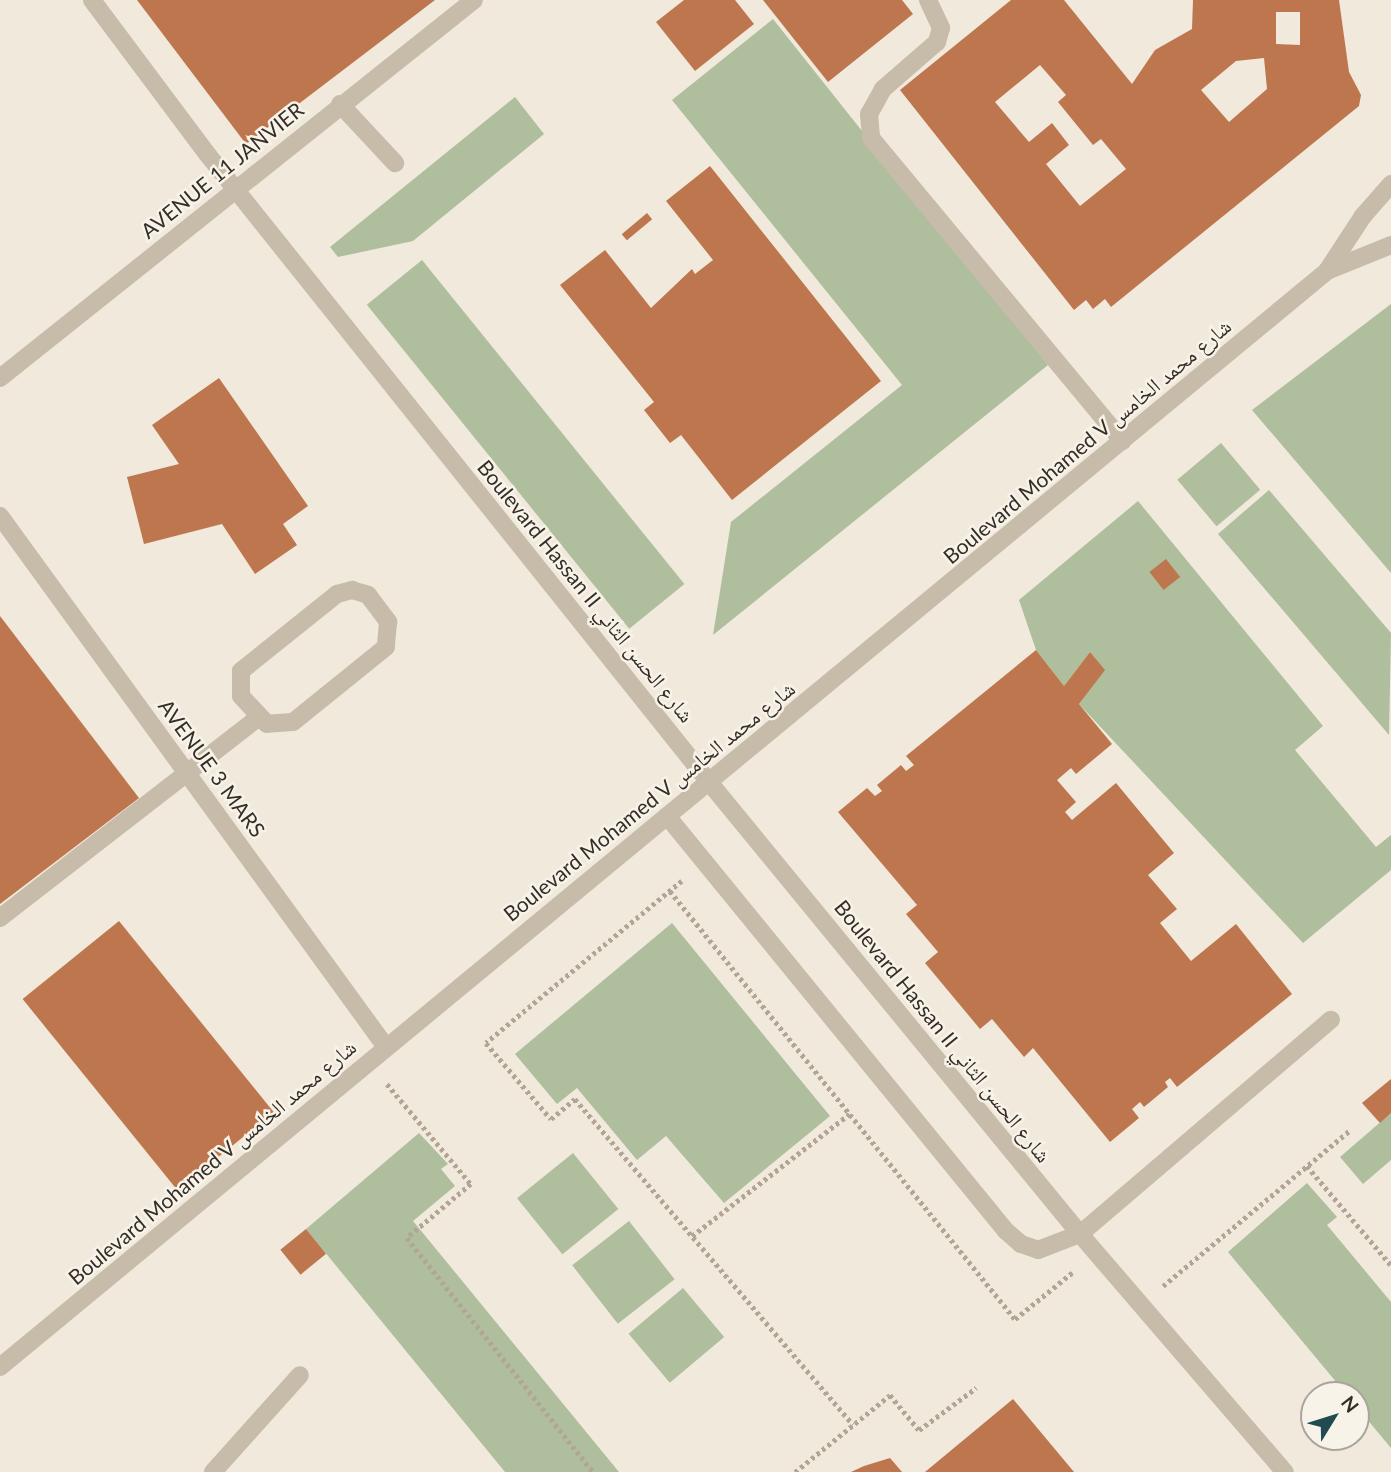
<!DOCTYPE html>
<html>
<head>
<meta charset="utf-8">
<style>
	body { margin:0 }
	#map { position:relative; width:1391px; height:1472px; overflow:hidden; background:#f0e9dc; font-family:Lato,"Noto Naskh Arabic",sans-serif }
	div>[style] { position:absolute }
	.green>* { inset:0; background:#afbe9d; transform-origin:0 0 }
	.building>* { inset:0; background:#bd764d; transform-origin:0 0 }
	.path>* { height:4.5px; margin-top:-2.25px; transform-origin:0; background:repeating-linear-gradient(90deg,#b3a593 0 3.5px,transparent 0 7px) }
	.minor>* { height:18px; margin:-9px; padding:0 9px; transform-origin:9px; border-radius:9px; background:#c7bba9 }
	span { translate:-50% -50%; white-space:nowrap; text-align:center; line-height:1.15; -webkit-text-stroke:5px #f8f3e8; paint-order:stroke }
	.street-label { font-size:21px; color:#352e28 }
	.north { position:absolute; left:1300px; top:1381px; width:70px; height:70px; box-sizing:border-box; background:#f8f3e8; border:2px solid #aaa49b; border-radius:50%; rotate:52deg; font-size:19px; font-weight:700; line-height:28px; text-align:center; color:#352e28 }
	.north::after { content:''; display:block; margin:auto; width:24px; height:32px; background:#214a53; clip-path:polygon(50% 0,100% 100%,50% 72%,0 100%) }
</style>
</head>
<body>
<div id="map">
	<div class="green">
		<i style="clip-path:polygon(773px 19px,1048px 365px,713px 635px,731px 522px,902px 385px,672px 100px)"></i>
		<i style="clip-path:polygon(515px 97px,544px 134px,413px 241px,338px 257px,330px 247px)"></i>
		<i style="left:422px;top:260px;width:417px;height:71px;rotate:51deg"></i>
		<i style="clip-path:polygon(1391px 304px,1391px 573px,1252px 410px)"></i>
		<i style="left:1221px;top:443px;width:61px;height:57px;rotate:50deg"></i>
		<i style="clip-path:polygon(1269px 490px,1391px 633px,1389px 735px,1218px 534px)"></i>
		<i style="clip-path:polygon(1138px 501px,1323px 726px,1295px 750px,1376px 847px,1391px 835px,1391px 870px,1303px 943px,1079px 704px,1104px 670px,1090px 652px,1064px 686px,1036px 650px,1019px 600px)"></i>
		<i style="clip-path:polygon(672px 923px,830px 1116px,724px 1203px,666px 1136px,637px 1160px,577px 1088px,557px 1104px,515px 1054px)"></i>
		<i style="clip-path:polygon(1391px 1113px,1391px 1160px,1363px 1184px,1340px 1157px)"></i>
		<i style="clip-path:polygon(419px 1133px,448px 1164px,441px 1169px,455px 1186px,413px 1221px,619px 1472px,505px 1472px,306px 1229px)"></i>
		<i style="left:573px;top:1153px;width:72px;height:72px;rotate:51deg"></i>
		<i style="clip-path:polygon(1307px 1183px,1337px 1217px,1327px 1225px,1391px 1302px,1391px 1448px,1356px 1406px,1356px 1395px,1347px 1395px,1228px 1252px)"></i>
		<i style="left:629px;top:1221px;width:74px;height:72px;rotate:52deg"></i>
		<i style="left:683px;top:1288px;width:64px;height:71px;rotate:50deg"></i>
	</div>
	<div class="building">
		<i style="clip-path:polygon(137px 0,435px 0,246px 144px)"></i>
		<i style="clip-path:polygon(684px 0,735px 0,754px 24px,695px 71px,656px 22px)"></i>
		<i style="clip-path:polygon(763px 0,902px 0,913px 14px,828px 82px)"></i>
		<i style="clip-path:polygon(evenodd,1011px 0,1064px 0,1132px 84px,1155px 50px,1192px 29px,1193px 0,1339px 0,1349px 72px,1361px 95px,1359px 106px,1111px 307px,1105px 299px,1093px 309px,1086px 300px,1074px 310px,900px 90px,1011px 0,1276px 12px,1300px 12px,1300px 45px,1276px 44px,1276px 12px,1011px 0,1264px 58px,1267px 89px,1229px 122px,1201px 90px,1236px 61px,1264px 58px,1011px 0,1040px 65px,1066px 95px,1058px 102px,1093px 145px,1101px 139px,1126px 169px,1080px 206px,1046px 164px,1069px 145px,1052px 123px,1029px 142px,995px 102px,1040px 65px)"></i>
		<i style="clip-path:polygon(710px 166px,881px 381px,732px 500px,681px 435px,670px 443px,644px 410px,654px 402px,560px 285px,605px 250px,651px 308px,692px 269px,695px 274px,713px 260px,666px 201px)"></i>
		<i style="left:647px;top:213px;width:8px;height:33px;rotate:50deg"></i>
		<i style="clip-path:polygon(219px 378px,308px 506px,283px 524px,297px 545px,255px 574px,222px 524px,144px 544px,127px 477px,179px 464px,152px 425px)"></i>
		<i style="left:1166px;top:559px;width:23px;height:21px;rotate:52deg"></i>
		<i style="clip-path:polygon(0 616px,139px 798px,0 904px)"></i>
		<i style="clip-path:polygon(1036px 650px,1064px 686px,1090px 652px,1105px 670px,1079px 704px,1112px 744px,1076px 774px,1071px 768px,1057px 780px,1076px 802px,1065px 812px,1072px 820px,1116px 783px,1174px 853px,1148px 875px,1177px 909px,1160px 923px,1191px 961px,1236px 924px,1292px 994px,1177px 1087px,1170px 1078px,1165px 1082px,1168px 1087px,1144px 1107px,1140px 1102px,1132px 1109px,1139px 1118px,1110px 1142px,1033px 1048px,1024px 1057px,992px 1019px,980px 1029px,925px 963px,938px 952px,906px 914px,917px 905px,838px 812px,867px 788px,875px 796px,882px 791px,877px 785px,901px 765px,906px 771px,914px 765px,906px 756px)"></i>
		<i style="left:119px;top:921px;width:246px;height:124px;rotate:51deg"></i>
		<i style="clip-path:polygon(1391px 1079px,1391px 1113px,1380px 1123px,1362px 1103px)"></i>
		<i style="left:306px;top:1229px;width:32px;height:33px;rotate:51deg"></i>
		<i style="clip-path:polygon(1013px 1399px,1074px 1472px,925px 1472px)"></i>
		<i style="clip-path:polygon(890px 1458px,902px 1472px,851px 1472px,864px 1466px)"></i>
	</div>
	<div class="path">
		<i style="left:682px;top:881px;width:254px;rotate:140.4deg"></i>
		<i style="left:486px;top:1043px;width:100px;rotate:49.5deg"></i>
		<i style="left:551px;top:1119px;width:31px;rotate:-40deg"></i>
		<i style="left:575px;top:1099px;width:428px;rotate:49.5deg"></i>
		<i style="left:670px;top:891px;width:550px;rotate:51.13deg"></i>
		<i style="left:1015px;top:1319px;width:76px;rotate:-39.1deg"></i>
		<i style="left:387px;top:1084px;width:131px;rotate:50deg"></i>
		<i style="left:471px;top:1184px;width:84px;rotate:139.8deg"></i>
		<i style="left:407px;top:1238px;width:299px;rotate:51.5deg"></i>
		<i style="left:1307px;top:1166px;width:130px;rotate:49.7deg"></i>
		<i style="left:692px;top:1236px;width:199px;rotate:-37.8deg"></i>
		<i style="left:1163px;top:1286px;width:242px;rotate:-39.8deg"></i>
		<i style="left:795px;top:1472px;width:122px;rotate:-39deg"></i>
		<i style="left:890px;top:1395px;width:45px;rotate:50.4deg"></i>
		<i style="left:919px;top:1430px;width:71px;rotate:-36.4deg"></i>
	</div>
	<div class="minor">
		<i style="left:92px;top:0;width:194px;rotate:53.2deg"></i>
		<i style="left:208px;top:155px;width:803px;rotate:51.37deg"></i>
		<i style="left:709px;top:782px;width:585px;rotate:50.62deg"></i>
		<i style="left:1080px;top:1234px;width:314px;rotate:49.3deg"></i>
		<i style="left:928px;top:0;width:31px;rotate:65deg"></i>
		<i style="left:941px;top:28px;width:15px;rotate:106deg"></i>
		<i style="left:937px;top:42px;width:72px;rotate:139deg"></i>
		<i style="left:883px;top:89px;width:29px;rotate:119deg"></i>
		<i style="left:869px;top:114px;width:24px;rotate:85deg"></i>
		<i style="left:871px;top:138px;width:394px;rotate:50.3deg"></i>
		<i style="left:340px;top:104px;width:81px;rotate:47deg"></i>
		<i style="left:1327px;top:271px;width:69px;rotate:-22.1deg"></i>
		<i style="left:0;top:378px;width:606px;rotate:-38.57deg"></i>
		<i style="left:0;top:516px;width:656px;rotate:53.99deg"></i>
		<i style="left:352px;top:590px;width:17px;rotate:17deg"></i>
		<i style="left:368px;top:595px;width:34px;rotate:53deg"></i>
		<i style="left:388px;top:622px;width:25px;rotate:95deg"></i>
		<i style="left:386px;top:647px;width:119px;rotate:141.1deg"></i>
		<i style="left:293px;top:722px;width:26px;rotate:176deg"></i>
		<i style="left:267px;top:724px;width:38px;rotate:-133deg"></i>
		<i style="left:241px;top:696px;width:25px;rotate:-90deg"></i>
		<i style="left:241px;top:671px;width:123px;rotate:-38.7deg"></i>
		<i style="left:337px;top:594px;width:16px;rotate:-15deg"></i>
		<i style="left:667px;top:816px;width:536px;rotate:50.76deg"></i>
		<i style="left:1006px;top:1231px;width:20px;rotate:41deg"></i>
		<i style="left:1021px;top:1244px;width:18px;rotate:19deg"></i>
		<i style="left:1038px;top:1250px;width:45px;rotate:-20.9deg"></i>
		<i style="left:1080px;top:1234px;width:330px;rotate:-40.5deg"></i>
		<i style="left:0;top:918px;width:326px;rotate:-37.8deg"></i>
		<i style="left:0;top:1367px;width:1721px;rotate:-39.55deg"></i>
		<i style="left:1327px;top:271px;width:66px;rotate:-56.8deg"></i>
		<i style="left:1363px;top:216px;width:43px;rotate:-48.8deg"></i>
		<i style="left:213px;top:1472px;width:130px;rotate:-48.1deg"></i>
	</div>
	<div class="street-label">
		<span style="left:222px;top:170px;rotate:-39deg">AVENUE 11 JANVIER</span>
		<span style="left:1087px;top:441px;rotate:-40deg">Boulevard Mohamed V شارع محمد الخامس</span>
		<span style="left:586px;top:591px;rotate:51deg">Boulevard Hassan II شارع الحسن الثاني</span>
		<span style="left:212px;top:768px;rotate:54deg">AVENUE 3 MARS</span>
		<span style="left:649px;top:801px;rotate:-39deg">Boulevard Mohamed V شارع محمد الخامس</span>
		<span style="left:943px;top:1031px;rotate:51deg">Boulevard Hassan II شارع الحسن الثاني</span>
		<span style="left:212px;top:1162px;rotate:-40deg">Boulevard Mohamed V شارع محمد الخامس</span>
	</div>
	<div class="north">N</div>
</div>
</body>
</html>
